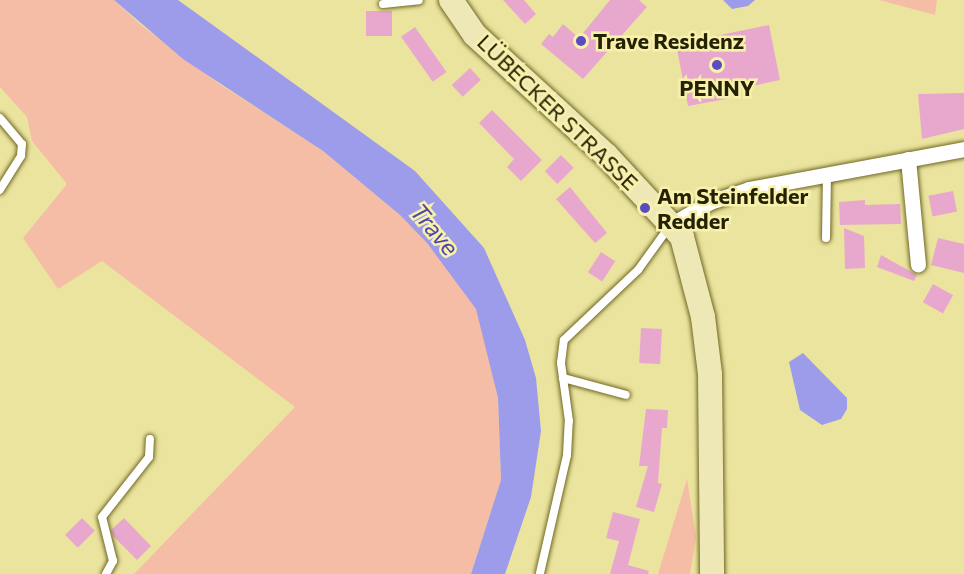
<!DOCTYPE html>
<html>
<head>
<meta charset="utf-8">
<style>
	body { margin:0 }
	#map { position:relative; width:964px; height:574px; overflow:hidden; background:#ebe49e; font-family:Commissioner,sans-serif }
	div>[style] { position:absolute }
	.green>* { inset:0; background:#f6bda6 }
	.water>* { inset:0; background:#9c9ceb }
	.building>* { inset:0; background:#e8a8ce; transform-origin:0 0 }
	.roads { filter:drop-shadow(0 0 2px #706924) drop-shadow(0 0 2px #706924) }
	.service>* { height:8px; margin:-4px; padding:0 4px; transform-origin:4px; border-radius:4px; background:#fff }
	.minor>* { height:15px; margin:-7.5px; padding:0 7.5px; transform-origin:7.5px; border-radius:7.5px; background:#fff }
	.primary>* { height:24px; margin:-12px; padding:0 12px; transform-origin:12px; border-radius:12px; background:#eee8b7 }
	.dots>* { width:16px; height:16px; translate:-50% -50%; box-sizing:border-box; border:3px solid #f8f1ab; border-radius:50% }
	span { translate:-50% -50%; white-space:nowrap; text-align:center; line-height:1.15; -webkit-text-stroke:5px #f8f1ab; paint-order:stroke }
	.poi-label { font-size:22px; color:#242105; font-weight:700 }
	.left { translate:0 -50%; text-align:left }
	.street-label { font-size:22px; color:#242105 }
	.water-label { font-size:24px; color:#4f47a3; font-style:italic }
</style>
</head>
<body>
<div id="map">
	<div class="green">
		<i style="clip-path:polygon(0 0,114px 0,141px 25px,218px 83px,323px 151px,400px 215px,427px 243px,477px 309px,498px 398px,501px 480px,471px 574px,134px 574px,295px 407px,102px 261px,58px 289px,23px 238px,67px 184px,32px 141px,27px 117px,0 87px)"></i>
		<i style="clip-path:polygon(879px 0,937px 0,935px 15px)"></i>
		<i style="clip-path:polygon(687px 479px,696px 537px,690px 574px,658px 574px)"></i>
	</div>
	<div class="water">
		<i style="clip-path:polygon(114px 0,178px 0,415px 171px,484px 248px,525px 340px,536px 378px,541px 431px,531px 497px,505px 574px,471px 574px,501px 480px,498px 398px,476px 309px,427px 243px,400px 215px,323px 151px,183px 59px)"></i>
		<i style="clip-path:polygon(723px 0,755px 0,748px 6px,732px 9px)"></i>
		<i style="clip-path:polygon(803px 353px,847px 398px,847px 409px,841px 419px,822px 425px,800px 410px,789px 362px)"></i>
	</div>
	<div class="building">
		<i style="clip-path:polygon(503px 0,524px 0,536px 14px,525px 24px)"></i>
		<i style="clip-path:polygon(610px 0,639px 0,647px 7px,583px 79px,541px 44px,549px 34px,553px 37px,563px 24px,579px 38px)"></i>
		<i style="left:366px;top:11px;width:26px;height:25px"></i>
		<i style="clip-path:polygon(769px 25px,780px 80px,724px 92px,726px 99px,688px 106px,676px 44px)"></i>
		<i style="left:415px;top:27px;width:55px;height:17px;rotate:55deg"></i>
		<i style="left:470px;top:68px;width:16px;height:25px;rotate:47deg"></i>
		<i style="clip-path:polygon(964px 93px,964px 129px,922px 139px,918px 94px)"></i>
		<i style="clip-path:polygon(492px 110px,542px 160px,521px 181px,507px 167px,514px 159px,479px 123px)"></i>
		<i style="left:561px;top:155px;width:18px;height:23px;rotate:45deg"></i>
		<i style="clip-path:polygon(570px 187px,607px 233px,595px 243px,556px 199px)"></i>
		<i style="left:953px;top:191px;width:21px;height:25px;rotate:79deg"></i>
		<i style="clip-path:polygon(865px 200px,865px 205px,900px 204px,901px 224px,840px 225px,839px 202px)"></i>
		<i style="clip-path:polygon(844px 228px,864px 236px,865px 268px,845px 269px)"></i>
		<i style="clip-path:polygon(938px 238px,964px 244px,964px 273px,931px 265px)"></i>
		<i style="left:601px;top:252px;width:17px;height:24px;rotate:33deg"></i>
		<i style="clip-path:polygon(881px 255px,917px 275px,914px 281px,877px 267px)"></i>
		<i style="left:933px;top:284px;width:23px;height:21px;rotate:29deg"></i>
		<i style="left:641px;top:328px;width:21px;height:35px;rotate:3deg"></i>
		<i style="clip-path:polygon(646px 409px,668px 410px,667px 428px,662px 428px,658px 483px,662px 484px,654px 512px,636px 507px,648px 466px,639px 466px)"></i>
		<i style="clip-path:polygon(613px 512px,640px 519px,628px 565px,649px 571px,648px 574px,610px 574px,619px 541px,606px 538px)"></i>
		<i style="left:82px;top:518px;width:18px;height:24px;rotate:45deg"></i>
		<i style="clip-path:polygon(124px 518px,151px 546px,137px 560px,113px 536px,111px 530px)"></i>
	</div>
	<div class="roads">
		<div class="service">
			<i style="left:383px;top:4px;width:36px;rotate:-6deg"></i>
			<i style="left:0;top:118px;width:34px;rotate:50deg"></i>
			<i style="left:22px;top:144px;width:12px;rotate:95deg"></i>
			<i style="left:21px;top:156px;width:40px;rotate:122deg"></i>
			<i style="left:826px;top:238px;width:64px;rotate:-89.1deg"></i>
			<i style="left:563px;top:378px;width:65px;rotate:15.1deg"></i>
			<i style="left:540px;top:573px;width:121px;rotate:-77.1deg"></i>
			<i style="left:567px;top:455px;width:34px;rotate:-87deg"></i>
			<i style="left:569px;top:421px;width:59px;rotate:-97.9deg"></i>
			<i style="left:561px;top:363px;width:23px;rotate:-83deg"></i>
			<i style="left:564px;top:340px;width:102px;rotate:-43.4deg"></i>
			<i style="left:638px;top:270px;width:53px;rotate:-54.2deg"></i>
			<i style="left:106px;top:574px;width:15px;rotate:-62deg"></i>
			<i style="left:113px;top:561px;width:45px;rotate:-104deg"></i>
			<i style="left:102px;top:517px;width:76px;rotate:-51.9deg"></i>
			<i style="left:149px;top:457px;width:18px;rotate:-87deg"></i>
		</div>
		<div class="minor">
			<i style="left:908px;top:159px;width:106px;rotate:84.6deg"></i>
			<i style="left:672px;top:224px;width:44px;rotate:-30.1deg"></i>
			<i style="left:710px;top:202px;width:41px;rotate:-18.4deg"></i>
			<i style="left:749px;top:189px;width:219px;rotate:-10.5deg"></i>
		</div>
		<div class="primary">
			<i style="left:451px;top:0;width:42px;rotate:55.6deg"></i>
			<i style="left:475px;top:35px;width:178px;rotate:42.5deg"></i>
			<i style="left:606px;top:155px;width:112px;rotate:47.2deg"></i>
			<i style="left:682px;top:237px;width:83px;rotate:75.3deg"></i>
			<i style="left:703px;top:317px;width:57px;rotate:83deg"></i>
			<i style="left:710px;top:374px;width:200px;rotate:89.4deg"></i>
		</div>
	</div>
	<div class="dots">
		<i style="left:581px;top:41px;background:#5a4bc3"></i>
		<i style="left:717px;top:65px;background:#5a4bc3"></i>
		<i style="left:645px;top:208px;background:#5a4bc3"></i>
	</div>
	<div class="poi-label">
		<span class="left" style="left:593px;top:41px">Trave Residenz</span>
		<span style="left:717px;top:88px">PENNY</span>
		<span class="left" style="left:657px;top:208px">Am Steinfelder<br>Redder</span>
	</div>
	<div class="street-label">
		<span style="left:558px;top:112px;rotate:44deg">LÜBECKER STRASSE</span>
	</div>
	<div class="water-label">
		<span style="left:435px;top:229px;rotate:50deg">Trave</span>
	</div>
</div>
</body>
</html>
